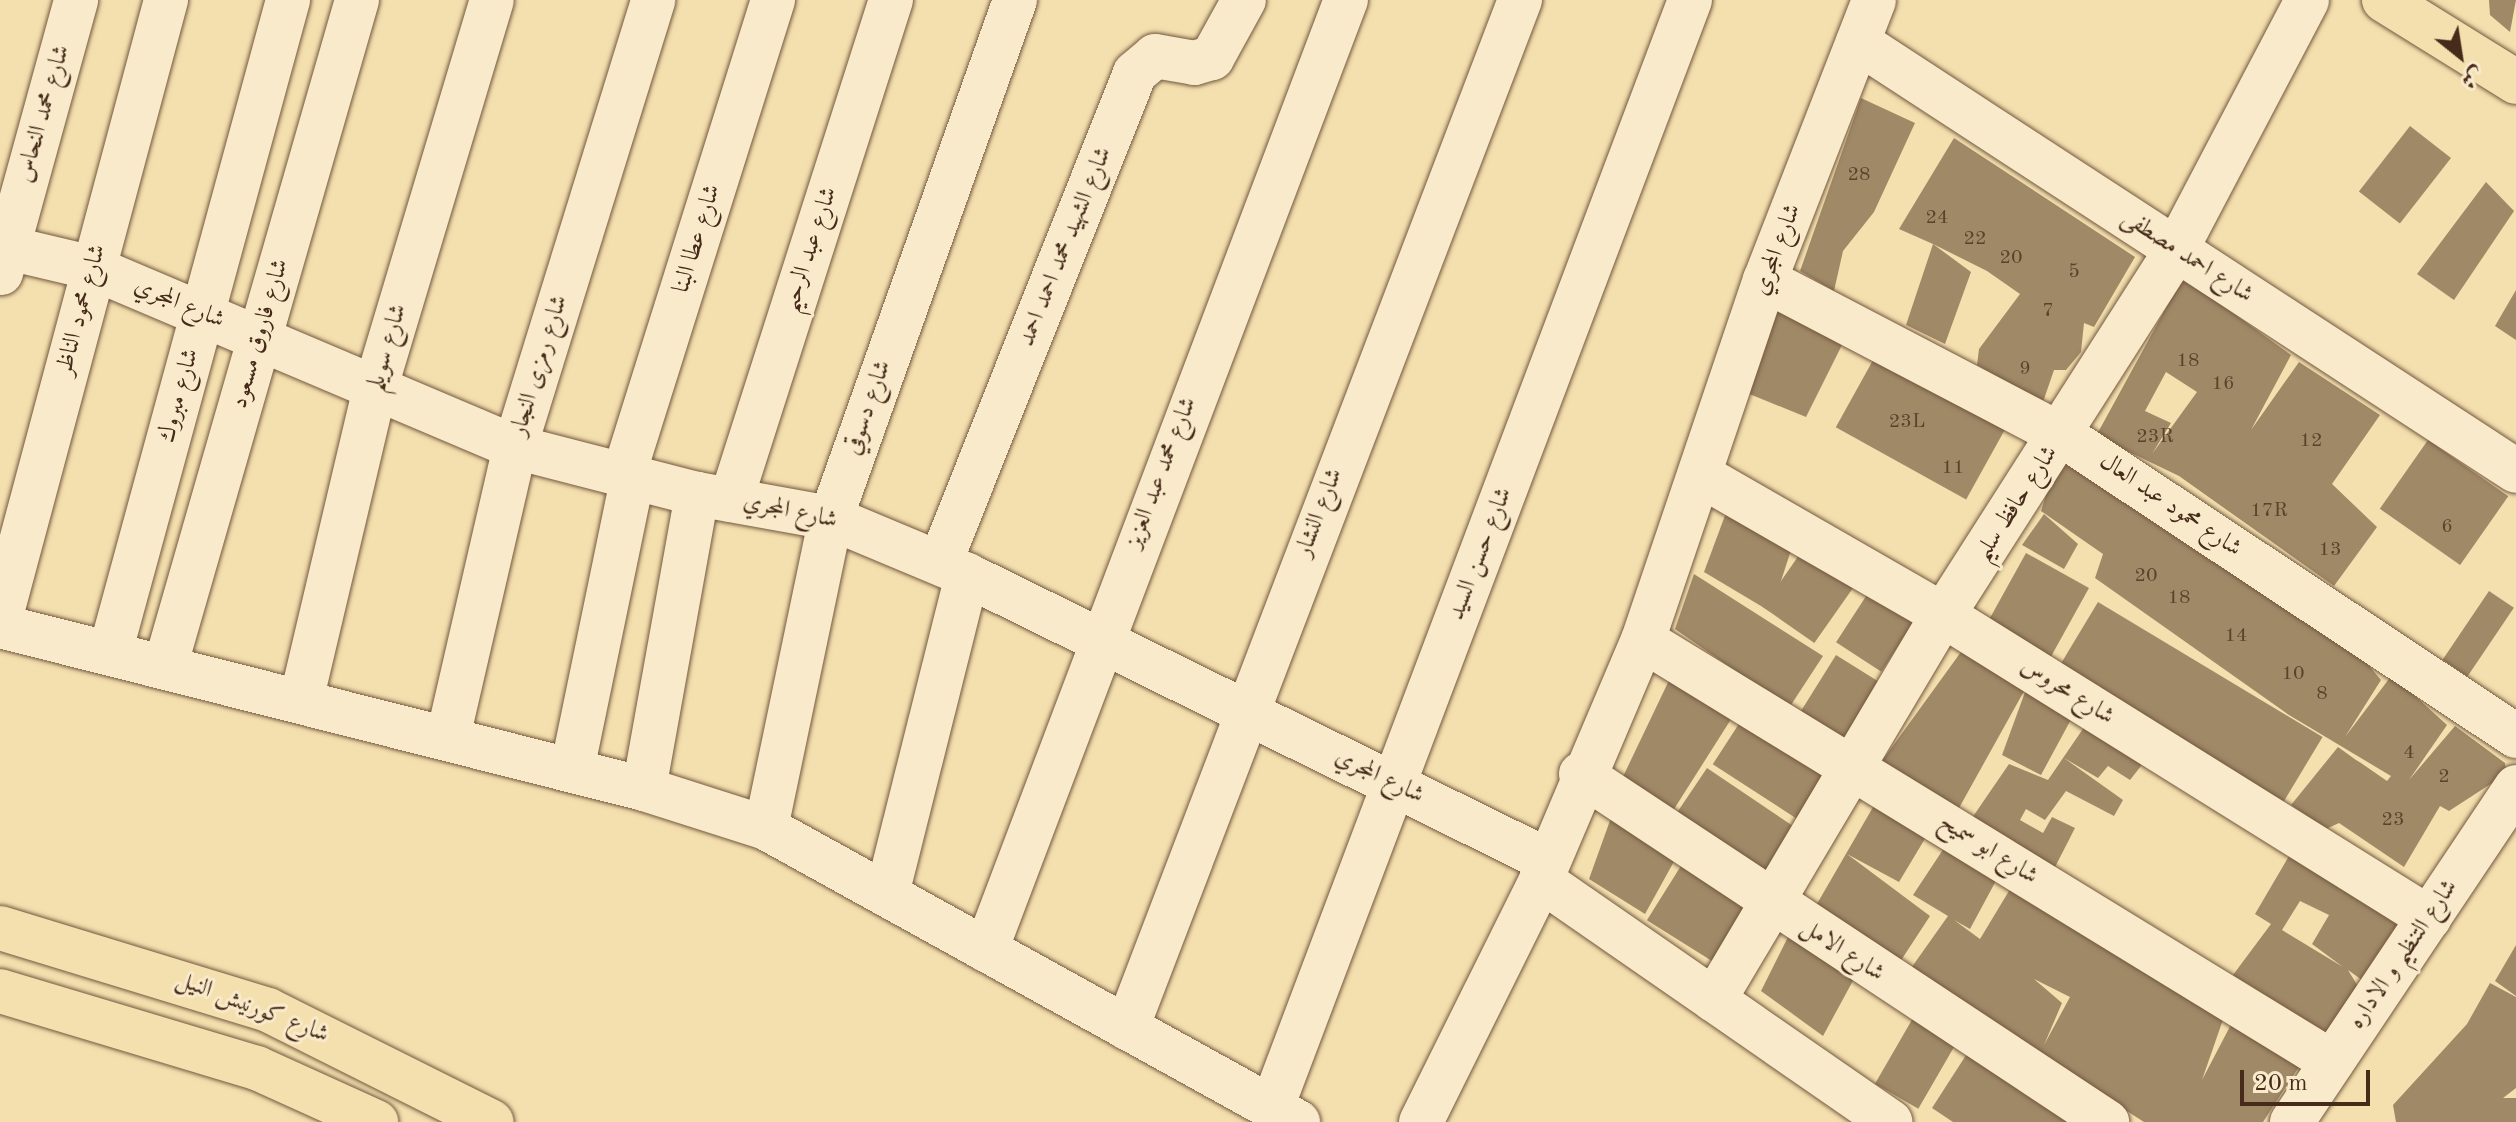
<!DOCTYPE html>
<html>
<head>
<meta charset="utf-8">
<style>
	body { margin:0 }
	#map { position:relative; width:2516px; height:1122px; overflow:hidden; background:#f4dfae; font-family:"Old Standard TT",Amiri,serif }
	div>[style] { position:absolute }
	.building>* { inset:0; background:#a08967; transform-origin:0 0 }
	.roads { filter:drop-shadow(0 0 2px #72583f) drop-shadow(0 0 2px #72583f) }
	.minor>* { height:44px; margin:-22px; padding:0 22px; transform-origin:22px; border-radius:22px; background:#f8eaca }
	.major>* { height:44px; margin:-22px; padding:0 22px; transform-origin:22px; border-radius:22px; background:#f4dfae }
	span { translate:-50% -50%; white-space:nowrap; text-align:center; line-height:1.15; -webkit-text-stroke:6px #f8eaca; paint-order:stroke }
	.number-label { font-size:20px; color:#5c422d }
	.number-label span { -webkit-text-stroke-width:0 }
	.street-label { font-size:24px; color:#462b1a }
	.north { position:absolute; left:2420px; top:16px; width:80px; height:80px; -webkit-text-stroke:6px #f8eaca; paint-order:stroke; rotate:150deg; font-size:22px; font-weight:700; line-height:32px; text-align:center; color:#462b1a }
	.north::after { content:''; display:block; margin:auto; width:28px; height:36px; background:#462b1a; clip-path:polygon(50% 0,100% 100%,50% 72%,0 100%) }
	.scale { position:absolute; left:2240px; top:1070px; width:130px; height:36px; box-sizing:border-box; border:4px solid #462b1a; border-top:0; padding-left:10px; font-size:24px; line-height:28px; white-space:nowrap; color:#462b1a; -webkit-text-stroke:6px #f8eaca; paint-order:stroke }
</style>
</head>
<body>
<div id="map">
	<div class="building">
		<i style="clip-path:polygon(2489px 0,2516px 0,2510px 32px,2490px 15px)"></i>
		<i style="clip-path:polygon(1861px 98px,1915px 123px,1874px 212px,1843px 251px,1834px 291px,1800px 271px)"></i>
		<i style="left:2410px;top:126px;width:52px;height:83px;rotate:38deg"></i>
		<i style="clip-path:polygon(1954px 138px,2135px 257px,2094px 327px,2084px 323px,2081px 352px,2066px 370px,2054px 370px,2043px 402px,1977px 365px,1979px 349px,2020px 294px,1987px 271px,1933px 244px,1971px 272px,1945px 344px,1906px 325px,1933px 244px,1899px 229px)"></i>
		<i style="clip-path:polygon(2486px 182px,2514px 211px,2454px 300px,2417px 274px)"></i>
		<i style="clip-path:polygon(evenodd,2183px 277px,2291px 355px,2251px 430px,2299px 362px,2380px 415px,2332px 484px,2377px 527px,2334px 586px,2179px 476px,2096px 436px,2183px 277px,2166px 372px,2197px 392px,2152px 454px,2171px 423px,2145px 411px,2166px 372px)"></i>
		<i style="clip-path:polygon(2516px 290px,2516px 340px,2495px 326px)"></i>
		<i style="clip-path:polygon(1777px 306px,1848px 333px,1806px 417px,1747px 393px)"></i>
		<i style="left:1877px;top:353px;width:149px;height:85px;rotate:29deg"></i>
		<i style="left:2428px;top:440px;width:98px;height:84px;rotate:35deg"></i>
		<i style="clip-path:polygon(2059px 453px,2366px 662px,2381px 680px,2345px 737px,2392px 675px,2447px 725px,2409px 780px,2455px 726px,2505px 763px,2506px 774px,2449px 811px,2440px 806px,2404px 867px,2339px 823px,2326px 829px,2291px 805px,2338px 747px,2356px 760px,2361px 763px,2387px 781px,2391px 776px,2289px 715px,2095px 578px,2103px 554px,2041px 511px)"></i>
		<i style="clip-path:polygon(1730px 502px,1793px 544px,1771px 612px,1704px 572px)"></i>
		<i style="clip-path:polygon(2044px 514px,2078px 544px,2064px 569px,2022px 545px)"></i>
		<i style="left:1804px;top:548px;width:63px;height:72px;rotate:35deg"></i>
		<i style="left:2026px;top:553px;width:72px;height:82px;rotate:29deg"></i>
		<i style="clip-path:polygon(1694px 574px,1823px 656px,1789px 708px,1675px 629px)"></i>
		<i style="left:1872px;top:587px;width:54px;height:66px;rotate:33deg"></i>
		<i style="left:2489px;top:591px;width:30px;height:83px;rotate:34deg"></i>
		<i style="left:2098px;top:602px;width:262px;height:78px;rotate:31deg"></i>
		<i style="clip-path:polygon(1966px 645px,2028px 684px,2074px 714px,2041px 775px,2002px 755px,2028px 684px,1959px 808px,1882px 761px)"></i>
		<i style="left:1836px;top:655px;width:51px;height:71px;rotate:32deg"></i>
		<i style="clip-path:polygon(1673px 672px,1735px 713px,1669px 817px,1619px 785px)"></i>
		<i style="left:1746px;top:713px;width:102px;height:61px;rotate:33deg"></i>
		<i style="clip-path:polygon(2089px 720px,2148px 757px,2130px 780px,2108px 766px,2098px 778px,2064px 758px,2123px 800px,2114px 816px,2066px 791px,2045px 820px,2026px 809px,2020px 820px,2043px 833px,2052px 817px,2075px 828px,2053px 871px,1972px 818px,2009px 764px,2048px 780px)"></i>
		<i style="left:1707px;top:768px;width:110px;height:62px;rotate:34deg"></i>
		<i style="clip-path:polygon(1876px 802px,1929px 832px,1899px 882px,1847px 854px,1930px 916px,1898px 965px,1814px 909px)"></i>
		<i style="clip-path:polygon(1612px 815px,1677px 856px,1645px 914px,1589px 879px)"></i>
		<i style="clip-path:polygon(evenodd,1950px 839px,1998px 877px,1970px 929px,1954px 920px,1980px 939px,2015px 881px,2226px 1011px,2202px 1080px,2236px 1015px,2304px 1059px,2263px 1122px,2144px 1122px,1909px 971px,1948px 916px,1913px 895px,1950px 839px,2034px 979px,2070px 997px,2044px 1045px,2062px 1003px,2034px 979px)"></i>
		<i style="clip-path:polygon(evenodd,2292px 851px,2412px 935px,2376px 990px,2348px 970px,2359px 988px,2327px 1033px,2233px 975px,2271px 924px,2255px 914px,2292px 851px,2300px 901px,2329px 915px,2312px 944px,2343px 967px,2282px 930px,2300px 901px)"></i>
		<i style="left:1684px;top:861px;width:80px;height:70px;rotate:32deg"></i>
		<i style="clip-path:polygon(1791px 931px,1855px 977px,1823px 1036px,1761px 991px)"></i>
		<i style="clip-path:polygon(2516px 945px,2516px 996px,2495px 981px)"></i>
		<i style="clip-path:polygon(2490px 983px,2516px 997px,2516px 1088px,2503px 1098px,2516px 1098px,2516px 1122px,2396px 1122px,2393px 1105px,2467px 1024px)"></i>
		<i style="left:1913px;top:1018px;width:50px;height:76px;rotate:30deg"></i>
		<i style="clip-path:polygon(1970px 1049px,2074px 1122px,1953px 1122px,1932px 1108px)"></i>
	</div>
	<div class="roads">
		<div class="minor">
			<i style="left:1858px;top:42px;width:785px;rotate:33.1deg"></i>
			<i style="left:0;top:246px;width:96px;rotate:13.3deg"></i>
			<i style="left:93px;top:268px;width:458px;rotate:23deg"></i>
			<i style="left:515px;top:447px;width:188px;rotate:14.5deg"></i>
			<i style="left:697px;top:494px;width:136px;rotate:10.2deg"></i>
			<i style="left:831px;top:518px;width:147px;rotate:22.7deg"></i>
			<i style="left:967px;top:575px;width:648px;rotate:26.17deg"></i>
			<i style="left:1px;top:273px;width:283px;rotate:-74.6deg"></i>
			<i style="left:1765px;top:280px;width:335px;rotate:27.6deg"></i>
			<i style="left:2062px;top:435px;width:545px;rotate:33.54deg"></i>
			<i style="left:1700px;top:475px;width:280px;rotate:29.9deg"></i>
			<i style="left:1943px;top:615px;width:573px;rotate:31.94deg"></i>
			<i style="left:623px;top:477px;width:500px;rotate:-72.54deg"></i>
			<i style="left:731px;top:500px;width:525px;rotate:-72.26deg"></i>
			<i style="left:940px;top:563px;width:527px;rotate:-68.3deg"></i>
			<i style="left:1135px;top:73px;width:26px;rotate:-40deg"></i>
			<i style="left:1155px;top:56px;width:40px;rotate:10deg"></i>
			<i style="left:1194px;top:63px;width:19px;rotate:-16deg"></i>
			<i style="left:1212px;top:58px;width:66px;rotate:-61.1deg"></i>
			<i style="left:0;top:620px;width:642px;rotate:-75.01deg"></i>
			<i style="left:0;top:626px;width:664px;rotate:14.2deg"></i>
			<i style="left:644px;top:789px;width:128px;rotate:17.7deg"></i>
			<i style="left:766px;top:828px;width:608px;rotate:28.93deg"></i>
			<i style="left:1643px;top:640px;width:808px;rotate:31.49deg"></i>
			<i style="left:110px;top:653px;width:677px;rotate:-74.75deg"></i>
			<i style="left:165px;top:667px;width:694px;rotate:-73.94deg"></i>
			<i style="left:301px;top:701px;width:317px;rotate:-76.7deg"></i>
			<i style="left:374px;top:393px;width:410px;rotate:-73.3deg"></i>
			<i style="left:448px;top:737px;width:298px;rotate:-77deg"></i>
			<i style="left:515px;top:447px;width:468px;rotate:-72.8deg"></i>
			<i style="left:572px;top:770px;width:297px;rotate:-78.3deg"></i>
			<i style="left:1581px;top:774px;width:631px;rotate:33.49deg"></i>
			<i style="left:644px;top:789px;width:300px;rotate:-79.8deg"></i>
			<i style="left:766px;top:828px;width:317px;rotate:-78.2deg"></i>
			<i style="left:831px;top:518px;width:550px;rotate:-70.44deg"></i>
			<i style="left:1541px;top:880px;width:425px;rotate:34.7deg"></i>
			<i style="left:887px;top:894px;width:329px;rotate:-75.9deg"></i>
			<i style="left:986px;top:950px;width:1016px;rotate:-69.25deg"></i>
			<i style="left:1714px;top:1000px;width:448px;rotate:-59.3deg"></i>
			<i style="left:1943px;top:615px;width:433px;rotate:-57.4deg"></i>
			<i style="left:2176px;top:250px;width:282px;rotate:-62.3deg"></i>
			<i style="left:1127px;top:1028px;width:1101px;rotate:-69.08deg"></i>
			<i style="left:1272px;top:1107px;width:1183px;rotate:-69.31deg"></i>
			<i style="left:1421px;top:1122px;width:270px;rotate:-63.6deg"></i>
			<i style="left:1541px;top:880px;width:261px;rotate:-67deg"></i>
			<i style="left:1643px;top:640px;width:380px;rotate:-71.3deg"></i>
			<i style="left:1765px;top:280px;width:300px;rotate:-68.7deg"></i>
			<i style="left:2292px;top:1122px;width:403px;rotate:-56.2deg"></i>
		</div>
		<div class="major">
			<i style="left:2384px;top:0;width:155px;rotate:31.8deg"></i>
			<i style="left:0;top:928px;width:280px;rotate:17deg"></i>
			<i style="left:268px;top:1010px;width:250px;rotate:26.6deg"></i>
			<i style="left:0;top:991px;width:268px;rotate:16.7deg"></i>
			<i style="left:257px;top:1068px;width:131px;rotate:24.4deg"></i>
		</div>
	</div>
	<div class="number-label">
		<span style="left:1859px;top:175px">28</span>
		<span style="left:1937px;top:218px">24</span>
		<span style="left:1975px;top:239px">22</span>
		<span style="left:2011px;top:258px">20</span>
		<span style="left:2074px;top:272px">5</span>
		<span style="left:2048px;top:311px">7</span>
		<span style="left:2188px;top:361px">18</span>
		<span style="left:2025px;top:369px">9</span>
		<span style="left:2223px;top:384px">16</span>
		<span style="left:1907px;top:422px">23L</span>
		<span style="left:2155px;top:437px">23R</span>
		<span style="left:2311px;top:441px">12</span>
		<span style="left:1953px;top:468px">11</span>
		<span style="left:2269px;top:511px">17R</span>
		<span style="left:2447px;top:527px">6</span>
		<span style="left:2330px;top:550px">13</span>
		<span style="left:2146px;top:576px">20</span>
		<span style="left:2179px;top:598px">18</span>
		<span style="left:2236px;top:636px">14</span>
		<span style="left:2293px;top:674px">10</span>
		<span style="left:2322px;top:694px">8</span>
		<span style="left:2409px;top:753px">4</span>
		<span style="left:2444px;top:777px">2</span>
		<span style="left:2393px;top:820px">23</span>
	</div>
	<div class="street-label">
		<span style="left:44px;top:114px;rotate:-74deg">شارع محمد النحاس</span>
		<span style="left:698px;top:239px;rotate:-73deg">شارع عطا البنا</span>
		<span style="left:1066px;top:247px;rotate:-68deg">شارع الشهيد محمد احمد احمد</span>
		<span style="left:811px;top:250px;rotate:-72deg">شارع عبد الرحيم</span>
		<span style="left:1778px;top:250px;rotate:-69deg">شارع المجري</span>
		<span style="left:2187px;top:257px;rotate:33deg">شارع احمد مصطفى</span>
		<span style="left:179px;top:304px;rotate:23deg">شارع المجري</span>
		<span style="left:82px;top:310px;rotate:-75deg">شارع محمود الناظر</span>
		<span style="left:261px;top:334px;rotate:-74deg">شارع فاروق مسعود</span>
		<span style="left:388px;top:348px;rotate:-74deg">شارع سويلم</span>
		<span style="left:540px;top:366px;rotate:-73deg">شارع رمزى النجار</span>
		<span style="left:180px;top:396px;rotate:-75deg">شارع مبروك</span>
		<span style="left:869px;top:408px;rotate:-71deg">شارع دسوقي</span>
		<span style="left:1162px;top:473px;rotate:-69deg">شارع محمد عبد العزيز</span>
		<span style="left:2017px;top:504px;rotate:-57deg">شارع حافظ سليم</span>
		<span style="left:2170px;top:506px;rotate:34deg">شارع محمود عبد العال</span>
		<span style="left:790px;top:512px;rotate:12deg">شارع المجري</span>
		<span style="left:1320px;top:513px;rotate:-69deg">شارع النشار</span>
		<span style="left:1481px;top:554px;rotate:-69deg">شارع حسن السيد</span>
		<span style="left:2067px;top:692px;rotate:32deg">شارع محروس</span>
		<span style="left:1379px;top:777px;rotate:26deg">شارع المجري</span>
		<span style="left:1988px;top:850px;rotate:32deg">شارع ابو سميح</span>
		<span style="left:1842px;top:951px;rotate:33deg">شارع الامل</span>
		<span style="left:2404px;top:955px;rotate:-56deg">شارع التنظيم و الاداره</span>
		<span style="left:252px;top:1008px;rotate:21deg">شارع كورنيش النيل</span>
	</div>
	<div class="north">ش</div>
	<div class="scale">20 m</div>
</div>
</body>
</html>
